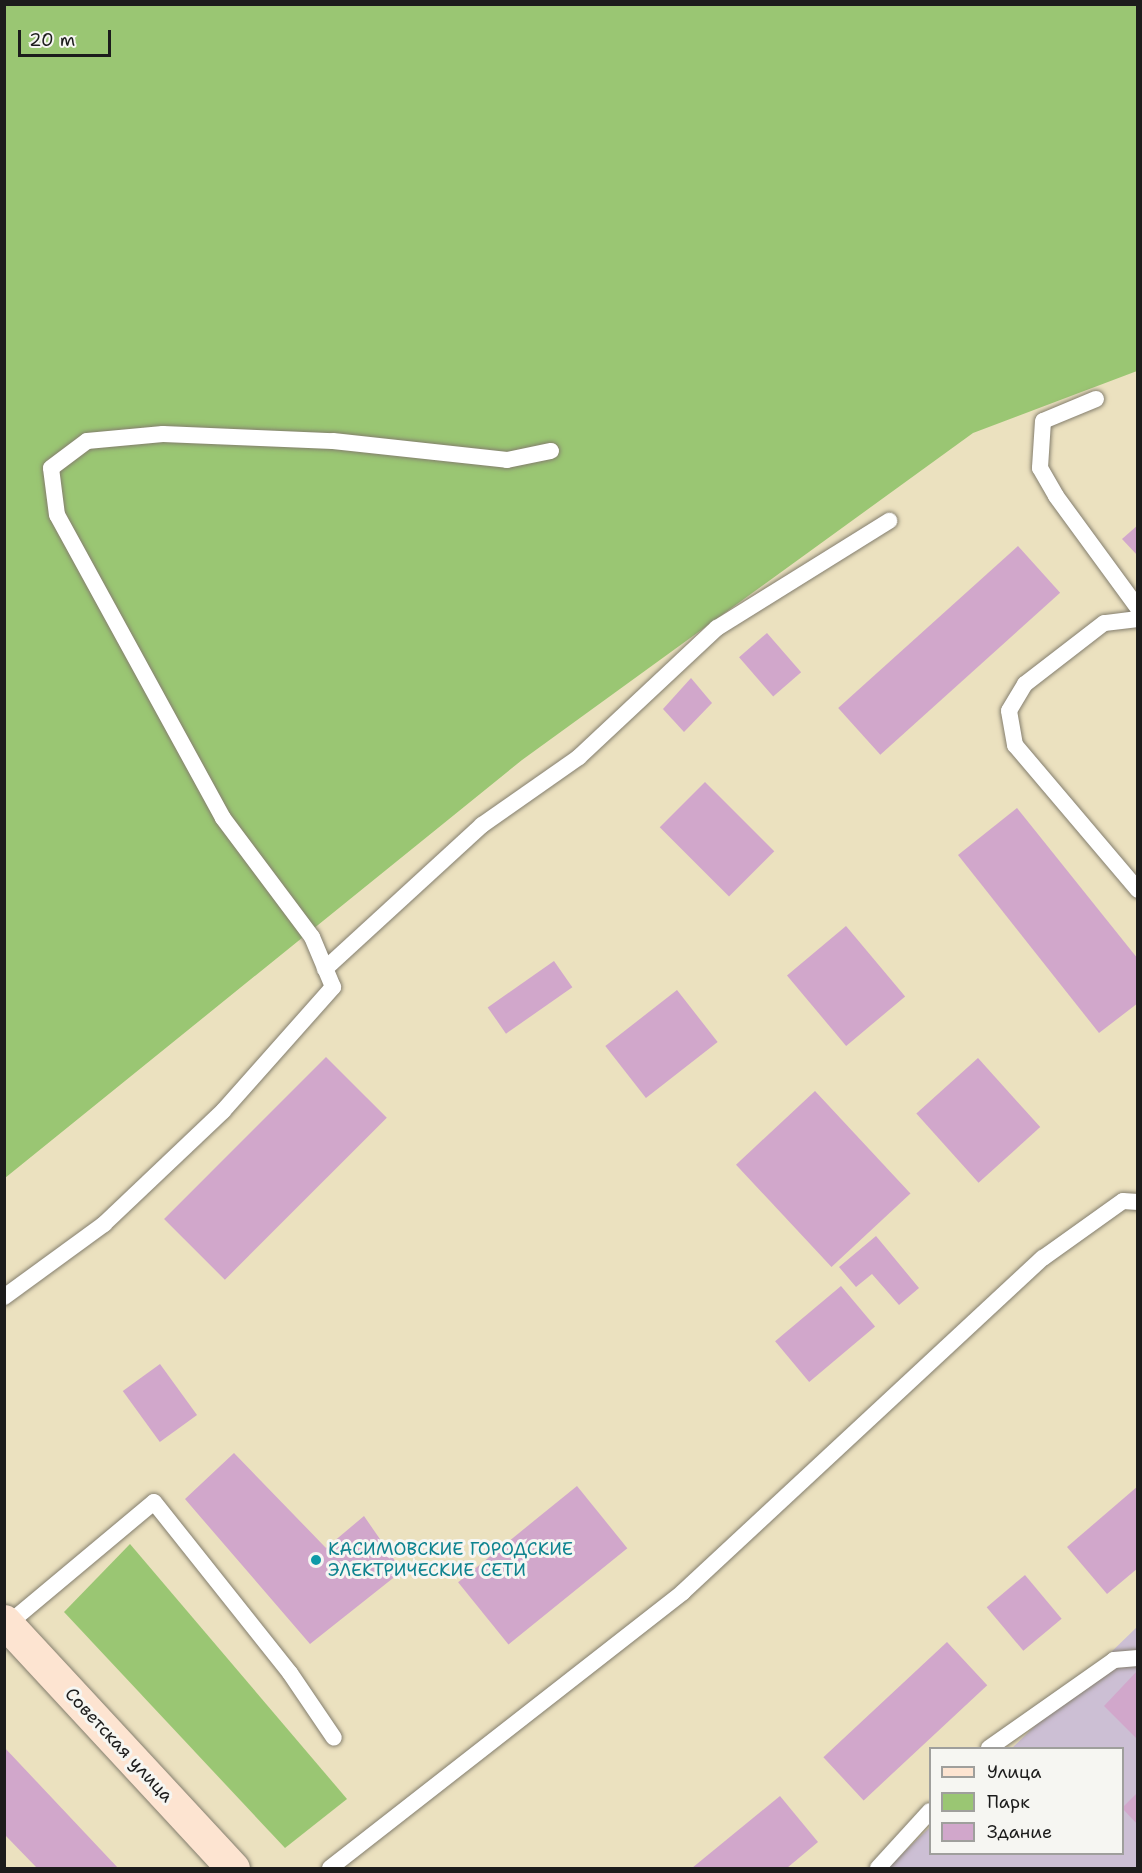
<!DOCTYPE html>
<html>
<head>
<meta charset="utf-8">
<style>
	body { margin:0 }
	#map { position:relative; width:1142px; height:1873px; overflow:hidden; background:#ebe1bf; font-family:"Shantell Sans",sans-serif }
	div>[style] { position:absolute }
	.industrial>* { inset:0; background:#ccbfd4 }
	.green>* { inset:0; background:#9ac673 }
	.building>* { inset:0; background:#d1a7cb; transform-origin:0 0 }
	.roads { filter:drop-shadow(0 0 2px #847e6e) drop-shadow(0 0 2px #847e6e) }
	.lane>* { height:16px; margin:-8px; padding:0 8px; transform-origin:8px; border-radius:8px; background:#fff }
	.secondary>* { height:33px; margin:-16.5px; padding:0 16.5px; transform-origin:16.5px; border-radius:16.5px; background:#fde4d1 }
	.dots>* { width:16px; height:16px; translate:-50% -50%; box-sizing:border-box; border:3px solid #f6f6f2; border-radius:50% }
	span { translate:-50% -50%; white-space:nowrap; text-align:center; line-height:1.15; -webkit-text-stroke:6px #f6f6f2; paint-order:stroke }
	.culture-label { font-size:18px; color:#0d838f }
	.left { translate:0 -50%; text-align:left }
	.street-label { font-size:18px; color:#1c1c1c }
	.frame { position:absolute; inset:0; border:6px solid #1c1c1c; pointer-events:none }
	.legend { position:absolute; left:929px; top:1747px; width:195px; height:108px; box-sizing:border-box; background:#f6f6f2; border:2px solid #9f9f9c; margin:0; padding:8px 10px; list-style:none; font-size:18px; color:#1c1c1c }
	.legend li { display:flex; align-items:center; gap:12px; height:30px }
	.legend b { width:30px; border:2px solid #9f9f9c }
	.scale { position:absolute; left:18px; top:30px; width:93px; height:27px; box-sizing:border-box; border:3px solid #1c1c1c; border-top:0; padding-left:8px; font-size:18px; line-height:21px; white-space:nowrap; color:#1c1c1c; -webkit-text-stroke:4px #f6f6f2; paint-order:stroke }
</style>
</head>
<body>
<div id="map">
	<div class="industrial">
		<i style="clip-path:polygon(1137px 1627px,1137px 1868px,888px 1868px,930px 1827px,930px 1854px,1122px 1854px,1122px 1748px,1012px 1748px)"></i>
	</div>
	<div class="green">
		<i style="clip-path:polygon(5px 5px,1137px 5px,1137px 371px,973px 433px,522px 760px,5px 1178px)"></i>
		<i style="clip-path:polygon(130px 1544px,347px 1799px,285px 1848px,64px 1612px)"></i>
	</div>
	<div class="building">
		<i style="clip-path:polygon(1138px 525px,1138px 556px,1122px 539px)"></i>
		<i style="left:1018px;top:546px;width:63px;height:242px;rotate:48deg"></i>
		<i style="left:767px;top:633px;width:52px;height:37px;rotate:49deg"></i>
		<i style="clip-path:polygon(691px 678px,712px 703px,684px 732px,663px 709px)"></i>
		<i style="left:705px;top:782px;width:98px;height:64px;rotate:45deg"></i>
		<i style="clip-path:polygon(1017px 808px,1138px 959px,1138px 1003px,1099px 1033px,958px 855px)"></i>
		<i style="left:846px;top:926px;width:92px;height:77px;rotate:50deg"></i>
		<i style="left:554px;top:961px;width:32px;height:81px;rotate:55deg"></i>
		<i style="left:677px;top:990px;width:66px;height:91px;rotate:52deg"></i>
		<i style="left:326px;top:1057px;width:86px;height:229px;rotate:45deg"></i>
		<i style="left:978px;top:1058px;width:93px;height:83px;rotate:48deg"></i>
		<i style="left:815px;top:1091px;width:140px;height:108px;rotate:47deg"></i>
		<i style="clip-path:polygon(876px 1236px,919px 1288px,899px 1305px,872px 1274px,856px 1287px,839px 1267px)"></i>
		<i style="left:841px;top:1286px;width:53px;height:86px;rotate:50deg"></i>
		<i style="left:160px;top:1364px;width:63px;height:46px;rotate:54deg"></i>
		<i style="clip-path:polygon(234px 1453px,326px 1548px,364px 1516px,402px 1571px,310px 1644px,185px 1499px)"></i>
		<i style="left:577px;top:1486px;width:80px;height:153px;rotate:51deg"></i>
		<i style="clip-path:polygon(1138px 1486px,1138px 1568px,1107px 1594px,1067px 1547px)"></i>
		<i style="left:1025px;top:1575px;width:57px;height:50px;rotate:50deg"></i>
		<i style="left:947px;top:1642px;width:59px;height:169px;rotate:47deg"></i>
		<i style="clip-path:polygon(1138px 1670px,1138px 1740px,1104px 1706px)"></i>
		<i style="clip-path:polygon(4px 1747px,118px 1868px,37px 1868px,4px 1834px)"></i>
		<i style="clip-path:polygon(1138px 1792px,1138px 1825px,1122px 1808px)"></i>
		<i style="clip-path:polygon(780px 1796px,818px 1842px,787px 1868px,692px 1868px)"></i>
	</div>
	<div class="roads">
		<div class="lane">
			<i style="left:1096px;top:399px;width:57px;rotate:157.5deg"></i>
			<i style="left:1043px;top:421px;width:47px;rotate:93.7deg"></i>
			<i style="left:1040px;top:468px;width:32px;rotate:60deg"></i>
			<i style="left:1056px;top:496px;width:139px;rotate:53.8deg"></i>
			<i style="left:1138px;top:619px;width:34px;rotate:173deg"></i>
			<i style="left:1104px;top:623px;width:100px;rotate:142.3deg"></i>
			<i style="left:1025px;top:684px;width:31px;rotate:121deg"></i>
			<i style="left:1009px;top:711px;width:35px;rotate:80deg"></i>
			<i style="left:1015px;top:745px;width:190px;rotate:49.7deg"></i>
			<i style="left:325px;top:969px;width:213px;rotate:-42.5deg"></i>
			<i style="left:482px;top:825px;width:118px;rotate:-35deg"></i>
			<i style="left:579px;top:757px;width:189px;rotate:-43.1deg"></i>
			<i style="left:717px;top:628px;width:203px;rotate:-31.9deg"></i>
			<i style="left:4px;top:1297px;width:124px;rotate:-36.1deg"></i>
			<i style="left:104px;top:1224px;width:164px;rotate:-43.5deg"></i>
			<i style="left:223px;top:1111px;width:166px;rotate:-48.4deg"></i>
			<i style="left:333px;top:987px;width:54px;rotate:-112.8deg"></i>
			<i style="left:312px;top:937px;width:149px;rotate:-126.8deg"></i>
			<i style="left:223px;top:818px;width:345px;rotate:-118.7deg"></i>
			<i style="left:57px;top:515px;width:47px;rotate:-97.3deg"></i>
			<i style="left:51px;top:468px;width:45px;rotate:-36.9deg"></i>
			<i style="left:87px;top:441px;width:76px;rotate:-5.3deg"></i>
			<i style="left:163px;top:434px;width:170px;rotate:2.4deg"></i>
			<i style="left:333px;top:441px;width:175px;rotate:6.2deg"></i>
			<i style="left:507px;top:460px;width:45px;rotate:-11.6deg"></i>
			<i style="left:8px;top:1624px;width:190px;rotate:-39.9deg"></i>
			<i style="left:154px;top:1502px;width:218px;rotate:51.5deg"></i>
			<i style="left:290px;top:1673px;width:78px;rotate:55.9deg"></i>
			<i style="left:989px;top:1748px;width:153px;rotate:-35.1deg"></i>
			<i style="left:1114px;top:1660px;width:24px;rotate:-5deg"></i>
			<i style="left:330px;top:1868px;width:448px;rotate:-38deg"></i>
			<i style="left:683px;top:1592px;width:491px;rotate:-42.9deg"></i>
			<i style="left:1043px;top:1258px;width:98px;rotate:-35.5deg"></i>
			<i style="left:1123px;top:1201px;width:15px;rotate:4deg"></i>
			<i style="left:878px;top:1868px;width:77px;rotate:-47.6deg"></i>
		</div>
		<div class="secondary">
			<i style="left:4px;top:1621px;width:337px;rotate:47.2deg"></i>
		</div>
	</div>
	<div class="dots">
		<i style="left:316px;top:1560px;background:#0f9aa8"></i>
	</div>
	<div class="culture-label">
		<span class="left" style="left:328px;top:1560px">КАСИМОВСКИЕ ГОРОДСКИЕ<br>ЭЛЕКТРИЧЕСКИЕ СЕТИ</span>
	</div>
	<div class="street-label">
		<span style="left:119px;top:1745px;rotate:47deg">Советская улица</span>
	</div>
	<div class="frame"></div>
	<ul class="legend">
	<li><b style="height:8px;background:#fde4d1"></b>Улица</li>
	<li><b style="height:16px;background:#9ac673"></b>Парк</li>
	<li><b style="height:16px;background:#d1a7cb"></b>Здание</li>
	</ul>
	<div class="scale">20 m</div>
</div>
</body>
</html>
